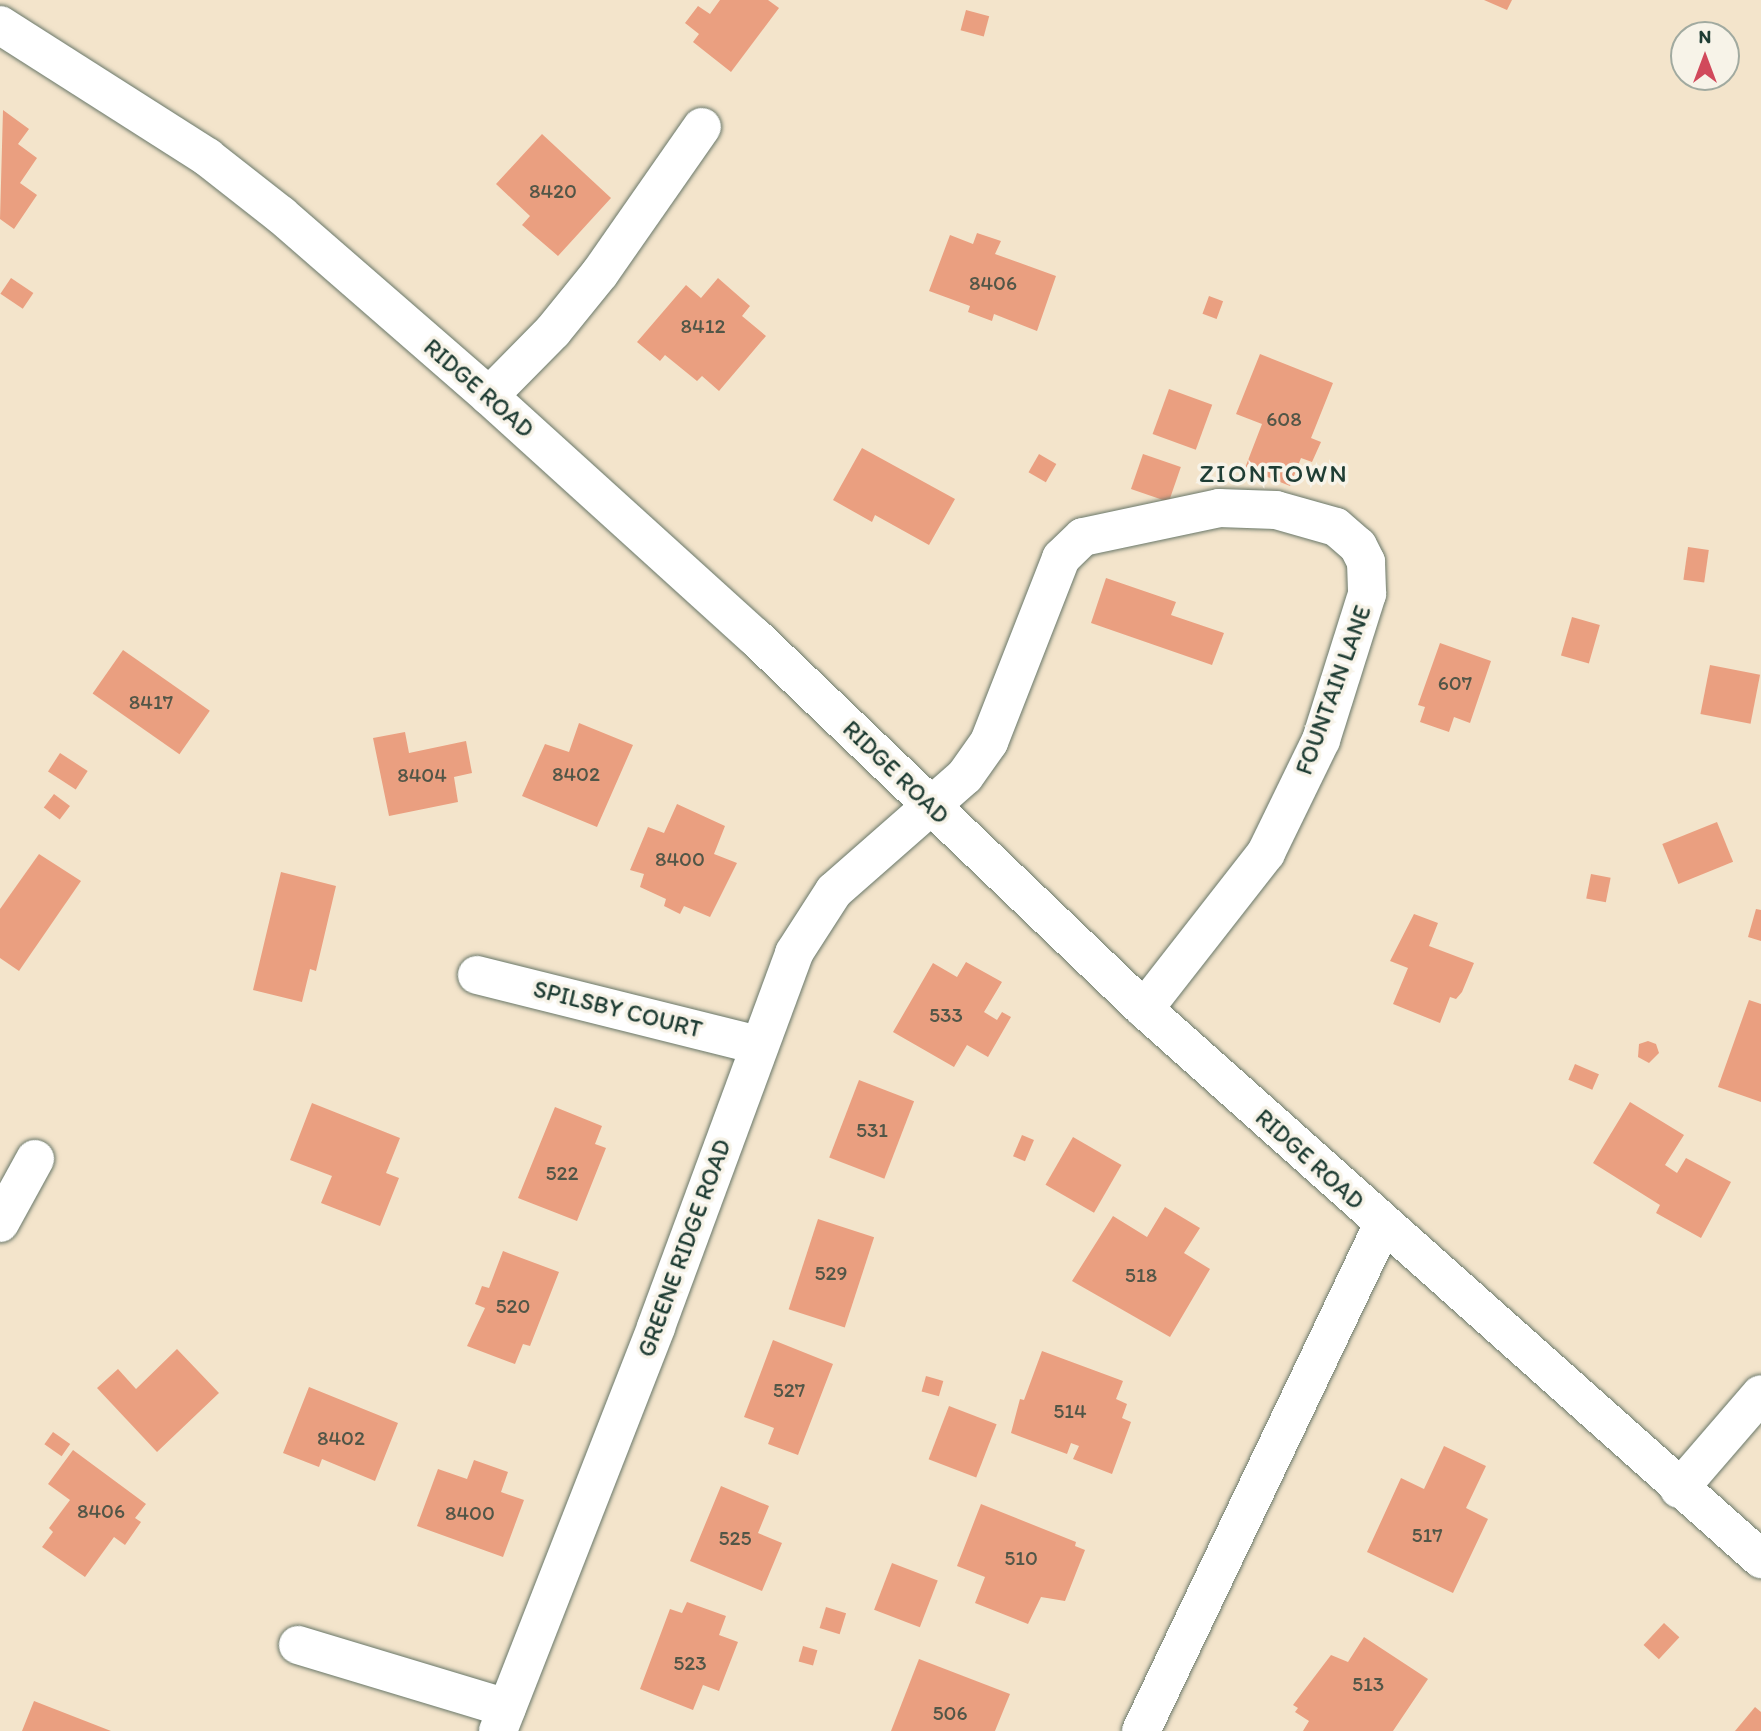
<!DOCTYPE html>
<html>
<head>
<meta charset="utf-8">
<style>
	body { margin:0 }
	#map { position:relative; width:1761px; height:1731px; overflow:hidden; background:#f3e4cb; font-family:Itim,sans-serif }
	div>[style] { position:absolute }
	.building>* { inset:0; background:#ea9f80; transform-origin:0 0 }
	.roads { filter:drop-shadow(0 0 2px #697769) drop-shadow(0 0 2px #697769) }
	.minor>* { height:38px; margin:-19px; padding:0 19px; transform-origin:19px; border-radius:19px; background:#fff }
	.tertiary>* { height:38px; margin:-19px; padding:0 19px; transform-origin:19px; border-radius:19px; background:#fff }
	span { translate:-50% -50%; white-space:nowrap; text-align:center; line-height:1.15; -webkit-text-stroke:7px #f7f3e8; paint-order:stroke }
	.number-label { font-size:21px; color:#525647 }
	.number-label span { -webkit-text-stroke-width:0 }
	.street-label { font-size:24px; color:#1f3d34 }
	.neighbourhood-label { font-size:26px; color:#1f3d34; letter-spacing:2px }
	.north { position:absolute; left:1670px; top:21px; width:70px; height:70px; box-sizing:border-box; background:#f7f3e8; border:2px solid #a1aaa0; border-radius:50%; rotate:0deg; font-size:19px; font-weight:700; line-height:28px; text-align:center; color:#1f3d34 }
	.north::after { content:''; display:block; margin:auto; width:24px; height:32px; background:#d1495b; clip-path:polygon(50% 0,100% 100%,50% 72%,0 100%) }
</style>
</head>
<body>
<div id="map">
	<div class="building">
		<i style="clip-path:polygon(720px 0,768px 0,779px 8px,731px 72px,693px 42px,699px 34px,685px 23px,698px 6px,710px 14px)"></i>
		<i style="clip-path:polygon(1484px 0,1512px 0,1507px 10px)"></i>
		<i style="left:966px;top:10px;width:24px;height:21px;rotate:15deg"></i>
		<i style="clip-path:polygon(3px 110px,29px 129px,18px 144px,37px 158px,20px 183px,37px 195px,14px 229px,0 219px)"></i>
		<i style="clip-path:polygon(542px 134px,611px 198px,558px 256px,522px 225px,530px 216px,496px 184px)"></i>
		<i style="clip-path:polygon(977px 233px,1001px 241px,995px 254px,1056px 276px,1037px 331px,994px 314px,992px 321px,968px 312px,970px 306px,929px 291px,950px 235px,973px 244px)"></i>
		<i style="left:11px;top:278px;width:27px;height:19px;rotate:34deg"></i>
		<i style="clip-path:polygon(718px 278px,750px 306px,742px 316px,766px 336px,719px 391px,702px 376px,697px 381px,665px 355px,660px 361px,637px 342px,686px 285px,701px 298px)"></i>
		<i style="left:1209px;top:296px;width:15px;height:19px;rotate:20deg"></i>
		<i style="clip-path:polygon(1260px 354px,1333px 383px,1311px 438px,1321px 442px,1312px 462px,1301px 458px,1290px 486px,1245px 468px,1262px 424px,1236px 414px)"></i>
		<i style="left:1169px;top:389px;width:46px;height:48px;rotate:20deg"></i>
		<i style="clip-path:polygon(862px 448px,955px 499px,929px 545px,875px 515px,872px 522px,833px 500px)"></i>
		<i style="left:1039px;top:454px;width:20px;height:21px;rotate:30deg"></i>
		<i style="left:1143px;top:454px;width:40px;height:37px;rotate:19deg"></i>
		<i style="left:1688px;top:547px;width:21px;height:33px;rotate:8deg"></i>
		<i style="clip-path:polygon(1106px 578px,1176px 602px,1171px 615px,1224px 633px,1212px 665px,1091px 623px)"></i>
		<i style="left:1572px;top:617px;width:29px;height:40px;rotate:16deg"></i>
		<i style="clip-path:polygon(1440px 643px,1491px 661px,1470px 723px,1454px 717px,1449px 732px,1420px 722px,1425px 707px,1418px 705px)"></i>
		<i style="left:123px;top:650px;width:106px;height:53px;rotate:35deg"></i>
		<i style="left:1710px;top:665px;width:51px;height:50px;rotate:11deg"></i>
		<i style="clip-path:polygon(579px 723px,633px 745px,597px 827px,522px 796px,545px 744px,569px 752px)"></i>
		<i style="clip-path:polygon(405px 732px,409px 753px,466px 741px,472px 773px,454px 777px,458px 802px,389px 816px,373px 738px)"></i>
		<i style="left:60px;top:753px;width:33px;height:22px;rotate:33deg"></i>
		<i style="left:54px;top:794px;width:20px;height:17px;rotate:37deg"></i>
		<i style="clip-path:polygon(677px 804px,725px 826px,714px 854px,737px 863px,710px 917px,684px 906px,680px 914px,664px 906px,666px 899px,640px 887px,644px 874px,630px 870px,648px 827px,664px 833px)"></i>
		<i style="left:1717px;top:822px;width:43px;height:59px;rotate:68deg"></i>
		<i style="clip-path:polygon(39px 854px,81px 881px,19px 971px,0 958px,0 909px)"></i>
		<i style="clip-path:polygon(281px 872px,336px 886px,316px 971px,310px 969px,302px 1002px,253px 990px)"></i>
		<i style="left:1591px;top:874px;width:20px;height:25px;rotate:11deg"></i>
		<i style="clip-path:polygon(1756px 909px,1761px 910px,1761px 941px,1748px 937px)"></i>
		<i style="clip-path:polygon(1414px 914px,1438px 923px,1429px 946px,1474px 963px,1462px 992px,1456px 999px,1450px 997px,1440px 1023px,1393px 1004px,1408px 968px,1390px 961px)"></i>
		<i style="clip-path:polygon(966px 962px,1002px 982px,984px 1012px,997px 1020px,1002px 1012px,1011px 1017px,988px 1057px,967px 1045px,954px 1067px,893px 1032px,933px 963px,957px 977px)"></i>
		<i style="clip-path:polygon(1749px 1000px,1761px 1004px,1761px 1102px,1718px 1087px)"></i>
		<i style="clip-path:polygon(1648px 1041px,1656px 1044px,1659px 1053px,1649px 1063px,1638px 1057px,1639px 1044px)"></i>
		<i style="left:1575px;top:1064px;width:26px;height:17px;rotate:23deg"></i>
		<i style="left:859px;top:1080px;width:59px;height:83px;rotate:21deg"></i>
		<i style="clip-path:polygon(1630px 1102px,1684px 1135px,1665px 1165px,1677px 1173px,1686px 1158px,1731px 1182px,1701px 1238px,1656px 1213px,1660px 1205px,1593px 1163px)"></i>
		<i style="clip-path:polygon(312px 1103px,400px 1138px,386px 1173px,399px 1178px,380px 1226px,321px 1203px,332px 1176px,290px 1160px)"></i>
		<i style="clip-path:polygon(555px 1107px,602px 1126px,595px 1144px,606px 1148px,577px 1221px,518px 1198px)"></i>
		<i style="left:1022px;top:1135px;width:13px;height:23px;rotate:23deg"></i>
		<i style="left:1073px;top:1137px;width:56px;height:55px;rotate:30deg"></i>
		<i style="clip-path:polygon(1165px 1207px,1200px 1228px,1184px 1253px,1210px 1269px,1170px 1337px,1072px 1281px,1113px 1216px,1147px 1237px)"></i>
		<i style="left:818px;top:1219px;width:59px;height:95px;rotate:18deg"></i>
		<i style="clip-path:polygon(503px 1251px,559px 1272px,530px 1346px,523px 1344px,515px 1364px,467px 1346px,485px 1308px,475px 1304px,482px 1286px,489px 1288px)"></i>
		<i style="clip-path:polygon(773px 1340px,833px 1364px,798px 1455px,768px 1444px,774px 1428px,744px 1417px)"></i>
		<i style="clip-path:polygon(177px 1349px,219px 1393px,157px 1452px,97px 1388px,118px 1369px,136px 1389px)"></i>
		<i style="clip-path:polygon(1042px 1351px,1123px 1381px,1116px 1399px,1127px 1404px,1122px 1418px,1131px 1422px,1112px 1474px,1073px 1459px,1079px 1446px,1071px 1443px,1067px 1454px,1011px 1433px,1020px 1399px,1024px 1400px)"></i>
		<i style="left:926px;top:1376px;width:18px;height:16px;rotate:16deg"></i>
		<i style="clip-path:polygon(309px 1387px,398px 1423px,375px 1481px,322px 1459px,319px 1467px,283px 1453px)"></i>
		<i style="left:949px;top:1406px;width:51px;height:57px;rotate:21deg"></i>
		<i style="left:53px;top:1432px;width:21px;height:15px;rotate:35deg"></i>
		<i style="clip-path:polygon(1444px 1446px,1486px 1466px,1466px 1508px,1488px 1519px,1453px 1593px,1367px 1552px,1401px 1478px,1424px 1489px)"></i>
		<i style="clip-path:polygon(73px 1450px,146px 1504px,135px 1518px,141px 1522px,125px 1545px,114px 1537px,85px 1577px,42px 1547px,53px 1532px,49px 1528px,70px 1500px,48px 1484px)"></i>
		<i style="clip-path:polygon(474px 1460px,508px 1472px,501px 1492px,524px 1500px,503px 1557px,417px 1526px,438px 1469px,467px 1479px)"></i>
		<i style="clip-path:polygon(721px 1486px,769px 1506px,758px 1533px,782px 1543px,762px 1591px,690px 1561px)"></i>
		<i style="clip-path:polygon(981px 1504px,1076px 1542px,1075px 1546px,1085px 1550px,1065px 1601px,1041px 1597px,1028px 1624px,975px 1603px,985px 1577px,957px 1566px)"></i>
		<i style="left:892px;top:1563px;width:49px;height:50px;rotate:21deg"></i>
		<i style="clip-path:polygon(687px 1602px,726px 1616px,719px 1635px,738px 1642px,719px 1691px,703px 1685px,693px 1710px,640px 1689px,670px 1609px,682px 1613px)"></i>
		<i style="left:826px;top:1607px;width:21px;height:22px;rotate:17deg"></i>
		<i style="left:1664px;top:1623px;width:21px;height:30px;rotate:43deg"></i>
		<i style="clip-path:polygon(1364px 1637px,1428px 1679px,1393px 1731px,1303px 1731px,1309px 1721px,1295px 1712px,1298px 1708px,1293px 1705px,1331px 1655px,1348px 1662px)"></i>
		<i style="left:803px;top:1646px;width:15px;height:16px;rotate:16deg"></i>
		<i style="clip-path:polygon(919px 1659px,1010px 1694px,995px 1731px,891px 1731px)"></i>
		<i style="clip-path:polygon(34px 1701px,111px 1731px,22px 1731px)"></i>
		<i style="clip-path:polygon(1755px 1707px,1761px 1712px,1761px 1731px,1735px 1731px)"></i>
	</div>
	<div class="roads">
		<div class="minor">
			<i style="left:489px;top:396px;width:91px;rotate:-45.4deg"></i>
			<i style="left:553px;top:331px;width:75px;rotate:-51deg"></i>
			<i style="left:600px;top:273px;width:178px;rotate:-55.1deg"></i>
			<i style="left:477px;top:975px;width:290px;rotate:14deg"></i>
			<i style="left:0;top:1223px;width:73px;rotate:-61.3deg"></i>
			<i style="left:1679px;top:1489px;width:125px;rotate:-49.2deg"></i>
			<i style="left:298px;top:1645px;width:218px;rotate:16.8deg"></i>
			<i style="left:498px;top:1731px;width:434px;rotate:-68.6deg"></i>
			<i style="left:656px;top:1327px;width:399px;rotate:-69.7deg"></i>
			<i style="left:794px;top:953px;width:74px;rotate:-57.2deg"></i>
			<i style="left:834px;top:891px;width:174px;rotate:-41.3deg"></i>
			<i style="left:965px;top:776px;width:42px;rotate:-54.8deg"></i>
			<i style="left:989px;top:742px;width:198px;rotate:-68.6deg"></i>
			<i style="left:1061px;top:558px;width:30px;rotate:-44deg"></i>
			<i style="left:1083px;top:537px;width:139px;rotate:-12deg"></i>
			<i style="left:1219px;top:508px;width:57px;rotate:2deg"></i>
			<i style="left:1276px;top:510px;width:62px;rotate:15.8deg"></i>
			<i style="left:1336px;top:527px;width:29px;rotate:41deg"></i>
			<i style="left:1358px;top:546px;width:18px;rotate:63deg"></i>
			<i style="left:1366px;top:562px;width:32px;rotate:88deg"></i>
			<i style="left:1367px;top:594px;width:153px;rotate:107.5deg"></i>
			<i style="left:1321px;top:740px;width:126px;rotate:116deg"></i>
			<i style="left:1266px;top:853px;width:198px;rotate:128deg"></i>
			<i style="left:1141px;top:1731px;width:562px;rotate:-64.48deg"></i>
		</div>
		<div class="tertiary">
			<i style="left:0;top:25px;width:246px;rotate:32.5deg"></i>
			<i style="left:207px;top:157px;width:94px;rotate:38.1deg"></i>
			<i style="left:281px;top:215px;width:276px;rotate:41deg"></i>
			<i style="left:489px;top:396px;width:358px;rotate:42.2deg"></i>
			<i style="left:754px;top:636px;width:540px;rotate:43.72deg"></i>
			<i style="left:1144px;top:1009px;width:827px;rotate:41.71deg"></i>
		</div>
	</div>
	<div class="number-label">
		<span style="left:553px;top:191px">8420</span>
		<span style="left:993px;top:283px">8406</span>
		<span style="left:703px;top:326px">8412</span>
		<span style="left:1284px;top:419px">608</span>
		<span style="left:1455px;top:683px">607</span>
		<span style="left:151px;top:702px">8417</span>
		<span style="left:576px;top:774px">8402</span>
		<span style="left:422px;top:775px">8404</span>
		<span style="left:680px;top:859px">8400</span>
		<span style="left:946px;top:1015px">533</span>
		<span style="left:872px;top:1130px">531</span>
		<span style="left:562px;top:1173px">522</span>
		<span style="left:831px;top:1273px">529</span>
		<span style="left:1141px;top:1275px">518</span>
		<span style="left:513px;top:1306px">520</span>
		<span style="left:789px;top:1390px">527</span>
		<span style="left:1070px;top:1411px">514</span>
		<span style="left:341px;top:1438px">8402</span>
		<span style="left:101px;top:1511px">8406</span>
		<span style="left:470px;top:1513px">8400</span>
		<span style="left:1427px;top:1535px">517</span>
		<span style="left:735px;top:1538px">525</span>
		<span style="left:1021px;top:1558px">510</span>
		<span style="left:690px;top:1663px">523</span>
		<span style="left:1368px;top:1684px">513</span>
		<span style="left:950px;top:1713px">506</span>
	</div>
	<div class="street-label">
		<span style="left:479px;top:388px;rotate:41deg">RIDGE ROAD</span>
		<span style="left:1333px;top:690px;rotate:-70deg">FOUNTAIN LANE</span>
		<span style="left:896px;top:772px;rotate:44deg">RIDGE ROAD</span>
		<span style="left:618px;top:1009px;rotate:14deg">SPILSBY COURT</span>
		<span style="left:1310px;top:1159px;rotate:42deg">RIDGE ROAD</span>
		<span style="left:684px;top:1248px;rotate:-70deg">GREENE RIDGE ROAD</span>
	</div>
	<div class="neighbourhood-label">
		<span style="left:1274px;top:474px">ZIONTOWN</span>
	</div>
	<div class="north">N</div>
</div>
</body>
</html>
